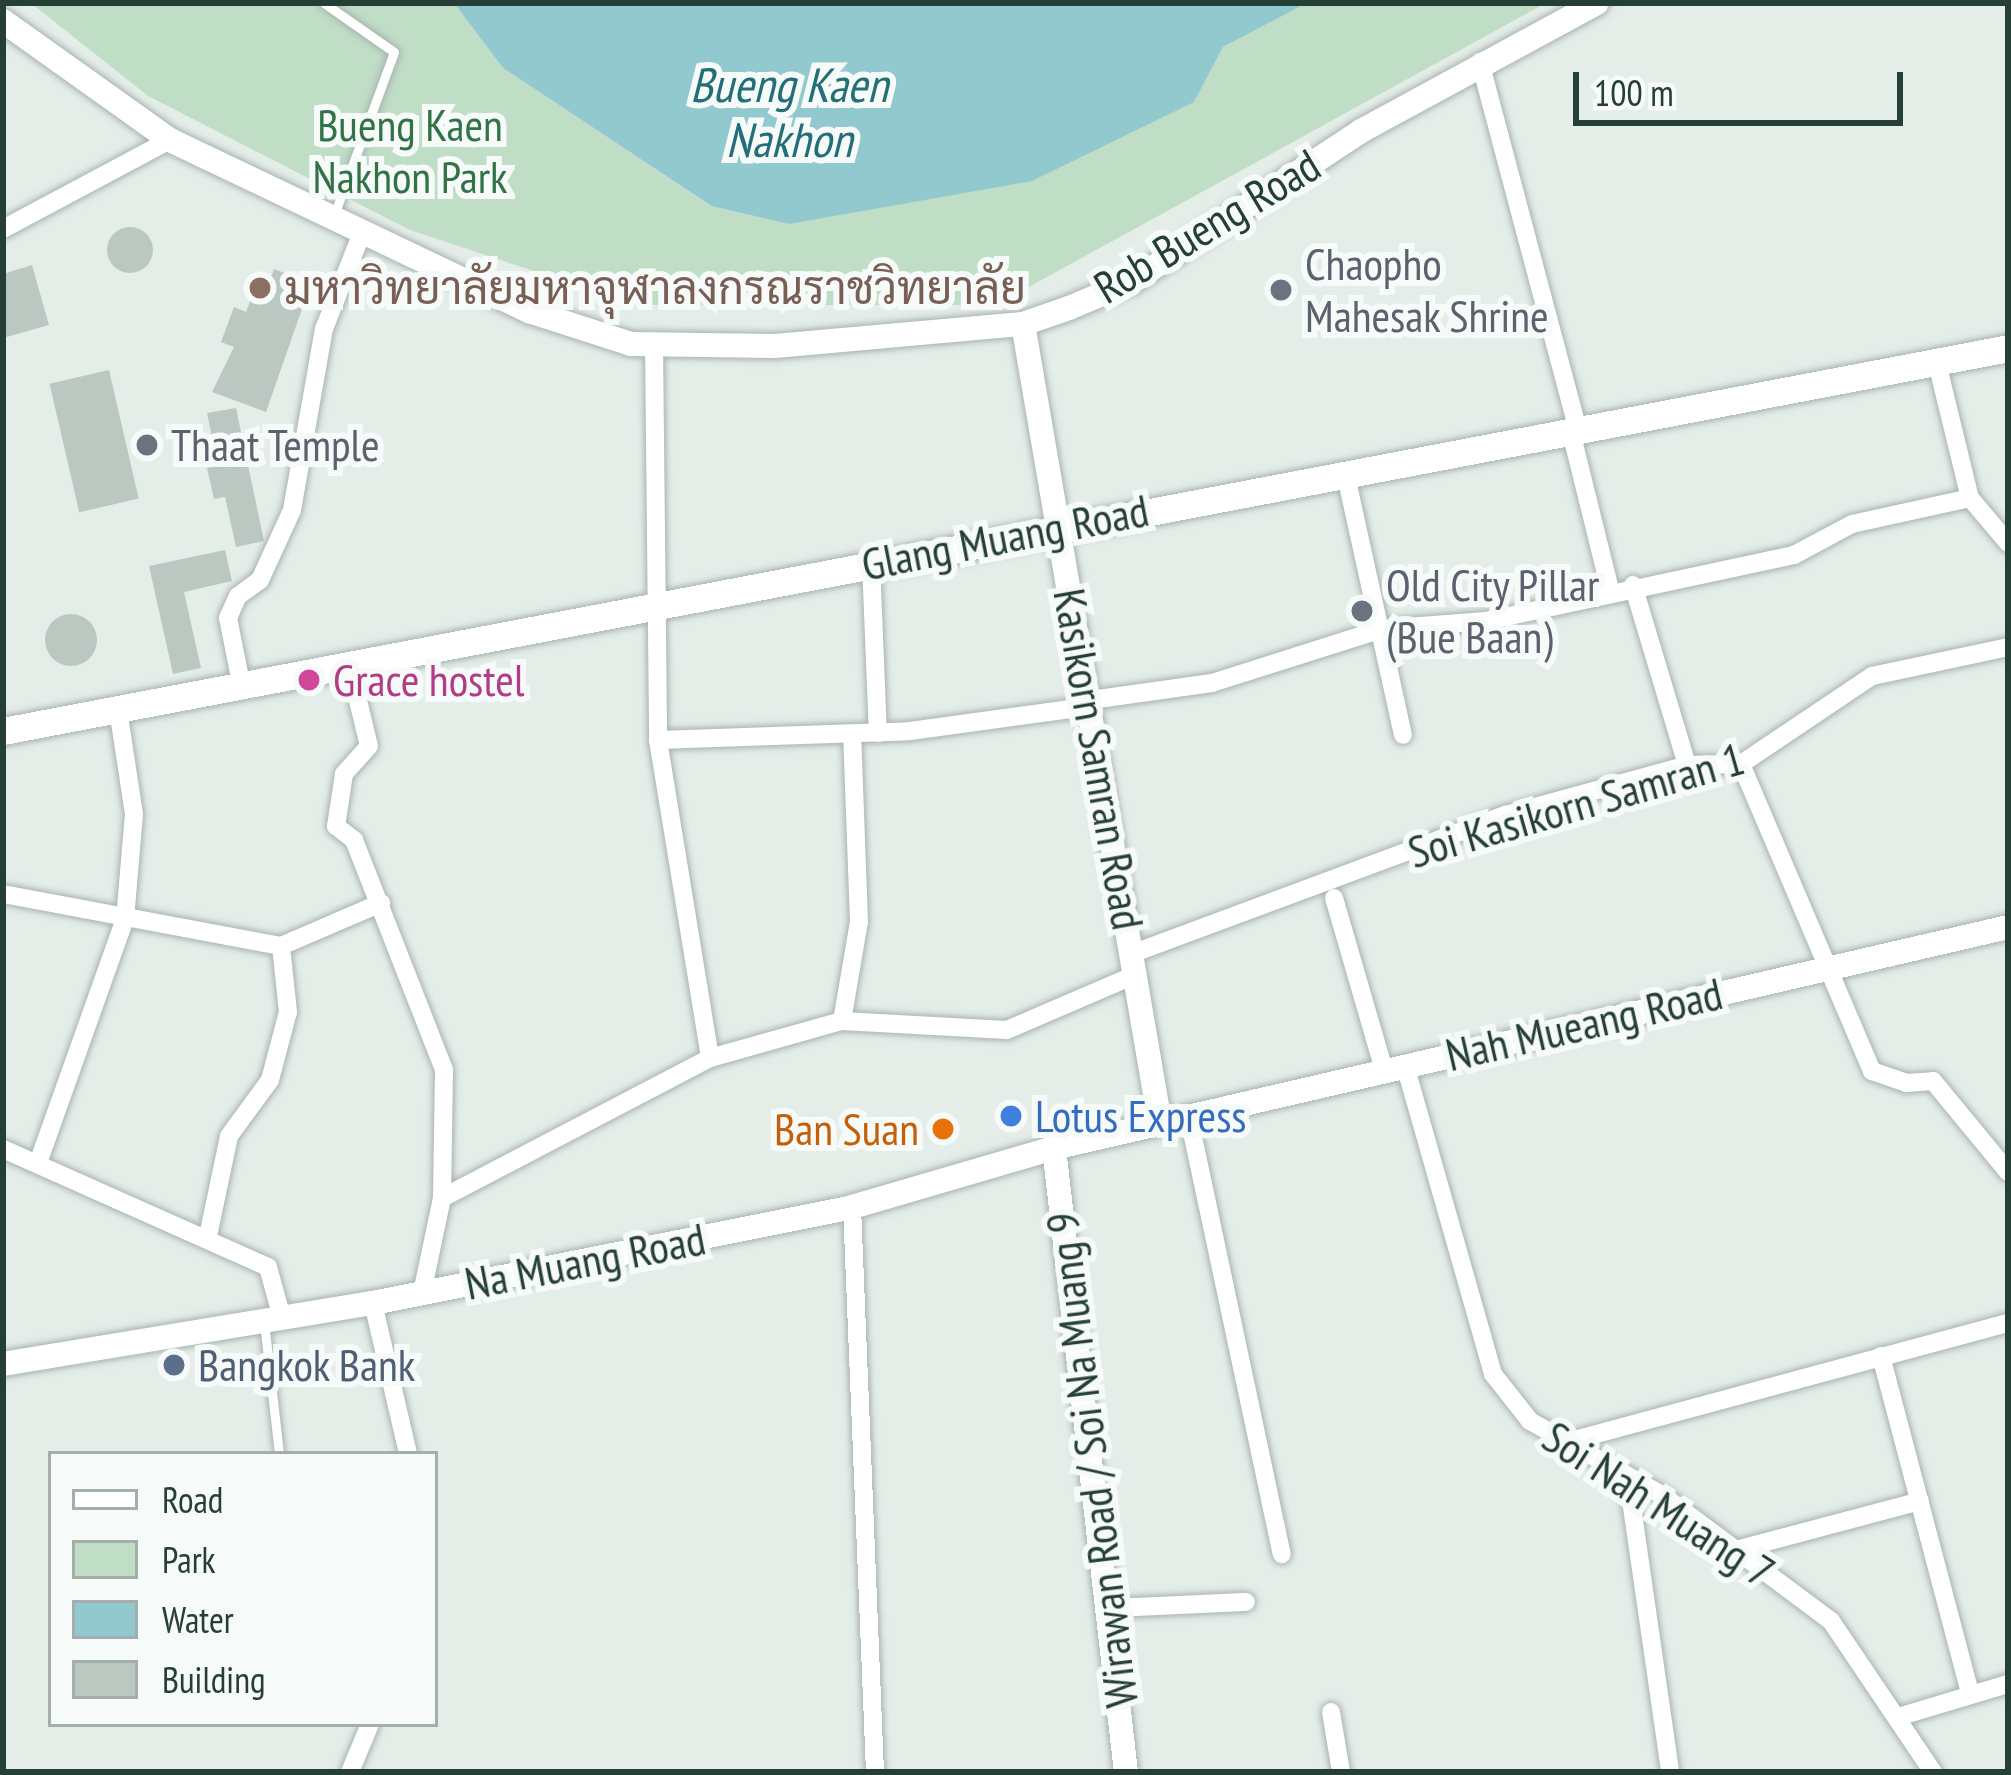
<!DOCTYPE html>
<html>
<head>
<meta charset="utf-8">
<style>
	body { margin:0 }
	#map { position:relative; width:2011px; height:1775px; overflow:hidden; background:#e5ede9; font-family:"PT Sans Narrow",Sarabun,sans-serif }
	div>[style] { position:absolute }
	.green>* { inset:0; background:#c0ddc6 }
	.water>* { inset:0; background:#91c9cf }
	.building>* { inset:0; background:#bbc8c2; transform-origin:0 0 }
	.round { border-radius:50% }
	.roads { filter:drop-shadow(0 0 3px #a8b5b0) drop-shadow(0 0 3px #a8b5b0) }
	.service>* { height:9px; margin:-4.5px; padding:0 4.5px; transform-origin:4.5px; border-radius:4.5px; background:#fff }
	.minor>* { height:18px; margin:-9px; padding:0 9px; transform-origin:9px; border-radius:9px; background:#fff }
	.tertiary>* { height:24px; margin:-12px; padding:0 12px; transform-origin:12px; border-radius:12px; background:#fff }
	.secondary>* { height:27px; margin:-13.5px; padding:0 13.5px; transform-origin:13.5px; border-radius:13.5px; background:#fff }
	.dots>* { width:33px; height:33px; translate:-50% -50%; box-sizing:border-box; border:6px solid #f6faf8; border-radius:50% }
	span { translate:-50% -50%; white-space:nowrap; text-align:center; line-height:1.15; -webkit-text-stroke:12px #f6faf8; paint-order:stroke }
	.park-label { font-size:45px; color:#317346 }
	.street-label { font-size:45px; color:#253f36 }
	.worship-label { font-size:45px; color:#5b616d }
	.left { translate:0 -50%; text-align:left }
	.education-label { font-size:45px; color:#785e54 }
	.hotel-label { font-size:45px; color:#b23c85 }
	.shop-label { font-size:45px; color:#366cbe }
	.food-label { font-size:45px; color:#c56008 }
	.right { translate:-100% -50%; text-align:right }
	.service-label { font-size:45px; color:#4e5e75 }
	.water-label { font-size:48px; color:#226f78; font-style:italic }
	.frame { position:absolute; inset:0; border:6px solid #253f36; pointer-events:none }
	.legend { position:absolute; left:48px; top:1451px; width:390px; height:276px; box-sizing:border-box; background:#f6faf8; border:3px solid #a2afaa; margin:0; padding:15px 21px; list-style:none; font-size:36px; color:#253f36 }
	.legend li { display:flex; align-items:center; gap:24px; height:60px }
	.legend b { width:60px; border:3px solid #a2afaa }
	.scale { position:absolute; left:1573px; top:72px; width:330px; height:54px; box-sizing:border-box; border:6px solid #253f36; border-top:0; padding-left:15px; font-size:36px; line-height:42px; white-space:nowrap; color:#253f36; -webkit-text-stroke:9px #f6faf8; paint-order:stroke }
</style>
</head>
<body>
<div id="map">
	<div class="green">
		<i style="clip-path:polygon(31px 3px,454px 3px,503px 68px,710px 206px,789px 224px,1194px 102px,1223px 47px,1307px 3px,1546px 3px,996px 305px,637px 305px,410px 230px,148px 96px)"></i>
	</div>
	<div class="water">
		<i style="clip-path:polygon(454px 3px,1307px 3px,1223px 47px,1194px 102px,1032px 181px,789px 224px,711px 206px,503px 68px)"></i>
	</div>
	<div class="building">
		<i class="round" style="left:107px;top:227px;width:46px;height:46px"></i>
		<i style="clip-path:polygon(32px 265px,49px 325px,3px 338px,3px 274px)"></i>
		<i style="clip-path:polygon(274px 269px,311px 283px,266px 412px,212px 392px,234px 347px,221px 342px,234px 307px,246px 312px,252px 296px,263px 300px)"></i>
		<i style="left:109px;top:370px;width:132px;height:61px;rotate:77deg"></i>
		<i style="clip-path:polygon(236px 408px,264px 541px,236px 547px,225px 497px,214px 499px,207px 468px,218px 466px,207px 413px)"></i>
		<i style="clip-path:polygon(225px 550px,232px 581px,184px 592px,201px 668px,173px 674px,149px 566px)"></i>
		<i class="round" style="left:45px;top:614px;width:52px;height:52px"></i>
	</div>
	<div class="roads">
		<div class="service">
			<i style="left:324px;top:3px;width:85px;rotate:35deg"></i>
			<i style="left:394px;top:52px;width:174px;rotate:110.2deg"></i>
			<i style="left:264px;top:1322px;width:132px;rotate:83.5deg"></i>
		</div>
		<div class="minor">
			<i style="left:1480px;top:62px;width:382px;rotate:75.1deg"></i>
			<i style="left:3px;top:229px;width:189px;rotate:-28.1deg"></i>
			<i style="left:654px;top:344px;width:396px;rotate:89.4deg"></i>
			<i style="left:658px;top:740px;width:322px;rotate:80.7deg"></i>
			<i style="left:1937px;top:363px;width:139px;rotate:76.3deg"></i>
			<i style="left:1970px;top:498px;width:59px;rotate:49.8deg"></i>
			<i style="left:1571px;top:432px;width:163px;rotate:76.1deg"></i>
			<i style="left:1346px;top:476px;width:265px;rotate:77.6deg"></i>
			<i style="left:871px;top:562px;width:171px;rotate:87.7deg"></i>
			<i style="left:1633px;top:585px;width:188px;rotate:73.3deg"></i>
			<i style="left:349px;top:663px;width:85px;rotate:76.5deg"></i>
			<i style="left:369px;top:746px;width:38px;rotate:132deg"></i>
			<i style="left:344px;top:774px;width:53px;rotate:98.7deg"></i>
			<i style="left:336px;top:826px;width:23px;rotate:38deg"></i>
			<i style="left:354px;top:840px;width:247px;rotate:68.6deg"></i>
			<i style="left:444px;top:1070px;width:128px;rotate:90.9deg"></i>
			<i style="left:442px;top:1198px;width:97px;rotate:101.9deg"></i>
			<i style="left:241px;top:683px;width:66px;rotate:-101.3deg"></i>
			<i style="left:228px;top:618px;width:24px;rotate:-66deg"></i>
			<i style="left:238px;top:596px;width:27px;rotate:-36deg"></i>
			<i style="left:260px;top:580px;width:77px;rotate:-65.4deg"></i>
			<i style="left:292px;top:510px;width:184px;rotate:-80deg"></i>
			<i style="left:324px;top:329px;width:101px;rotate:-68.5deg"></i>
			<i style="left:1091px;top:700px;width:122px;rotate:-8deg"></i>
			<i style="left:1212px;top:683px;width:178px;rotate:-17.6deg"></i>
			<i style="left:1382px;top:629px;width:104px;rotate:-4.4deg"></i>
			<i style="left:1486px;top:621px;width:315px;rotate:-12.1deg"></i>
			<i style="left:1794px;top:555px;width:66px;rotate:-28.1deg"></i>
			<i style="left:1852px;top:524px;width:121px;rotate:-12.4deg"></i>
			<i style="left:658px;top:740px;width:252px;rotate:-2deg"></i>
			<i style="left:910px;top:731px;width:184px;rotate:-7.8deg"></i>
			<i style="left:1741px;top:764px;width:334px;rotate:66.9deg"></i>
			<i style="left:1872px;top:1071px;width:36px;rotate:19deg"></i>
			<i style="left:1906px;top:1083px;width:27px;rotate:-4deg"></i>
			<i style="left:1933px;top:1081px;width:118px;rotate:50.5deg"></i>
			<i style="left:3px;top:894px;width:283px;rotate:10.6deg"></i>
			<i style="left:1334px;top:898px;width:179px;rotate:73.8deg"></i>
			<i style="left:281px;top:946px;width:109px;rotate:-23.3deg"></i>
			<i style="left:1134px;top:953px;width:397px;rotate:-20.4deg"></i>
			<i style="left:1506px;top:815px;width:188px;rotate:-15.4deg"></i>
			<i style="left:1687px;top:765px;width:54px;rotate:-1.1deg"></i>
			<i style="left:1741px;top:764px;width:158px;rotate:-33.9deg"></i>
			<i style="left:1872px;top:676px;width:139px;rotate:-12deg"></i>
			<i style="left:842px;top:1021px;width:100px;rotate:-80.3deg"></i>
			<i style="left:859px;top:922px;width:189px;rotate:-92.1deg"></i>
			<i style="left:1405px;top:1065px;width:321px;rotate:74.1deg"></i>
			<i style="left:1493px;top:1374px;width:60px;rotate:51.8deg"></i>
			<i style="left:1530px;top:1421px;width:151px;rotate:29.3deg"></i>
			<i style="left:1662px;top:1495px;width:211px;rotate:36.7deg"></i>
			<i style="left:1831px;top:1621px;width:182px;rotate:56deg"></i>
			<i style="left:1189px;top:1118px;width:446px;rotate:78deg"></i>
			<i style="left:3px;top:1149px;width:290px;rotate:24deg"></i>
			<i style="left:268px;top:1267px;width:53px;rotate:74.6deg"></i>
			<i style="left:38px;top:1163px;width:259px;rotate:-70.4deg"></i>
			<i style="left:125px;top:919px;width:105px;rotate:-85.1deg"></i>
			<i style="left:134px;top:814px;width:105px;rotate:-98.7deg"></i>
			<i style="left:442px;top:1198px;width:302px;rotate:-27.6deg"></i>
			<i style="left:710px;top:1058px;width:137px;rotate:-15.7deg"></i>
			<i style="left:842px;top:1021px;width:165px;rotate:3.1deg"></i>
			<i style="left:1007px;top:1030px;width:142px;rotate:-23.3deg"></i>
			<i style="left:852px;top:1207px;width:565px;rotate:87.67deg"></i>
			<i style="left:208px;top:1236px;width:102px;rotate:-78.1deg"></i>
			<i style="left:229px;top:1136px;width:69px;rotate:-53.8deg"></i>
			<i style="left:270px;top:1080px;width:70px;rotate:-75.2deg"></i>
			<i style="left:288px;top:1012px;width:66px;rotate:-96.1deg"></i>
			<i style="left:373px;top:1303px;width:155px;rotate:76.9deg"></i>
			<i style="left:1881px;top:1356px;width:350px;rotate:75.2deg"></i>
			<i style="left:1563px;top:1443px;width:461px;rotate:-15.1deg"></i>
			<i style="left:1628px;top:1479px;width:296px;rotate:81.8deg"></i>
			<i style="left:1740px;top:1549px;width:186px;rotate:-14.9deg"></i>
			<i style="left:1112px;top:1608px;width:134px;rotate:-2.6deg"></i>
			<i style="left:1331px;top:1712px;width:61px;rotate:80.5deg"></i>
			<i style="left:1898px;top:1717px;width:115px;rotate:-16.7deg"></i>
			<i style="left:350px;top:1772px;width:52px;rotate:-67.4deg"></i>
		</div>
		<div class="tertiary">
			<i style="left:3px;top:21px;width:205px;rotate:35.5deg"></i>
			<i style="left:170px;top:140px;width:398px;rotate:25.5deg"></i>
			<i style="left:529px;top:311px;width:107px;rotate:17.9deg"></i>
			<i style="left:631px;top:344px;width:144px;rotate:0.8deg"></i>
			<i style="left:775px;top:346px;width:249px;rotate:-5.1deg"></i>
			<i style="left:1023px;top:324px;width:49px;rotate:-19.2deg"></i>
			<i style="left:1069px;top:308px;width:69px;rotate:-22.9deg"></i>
			<i style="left:1133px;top:281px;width:273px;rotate:-33.3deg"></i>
			<i style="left:1361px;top:131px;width:268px;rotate:-28.5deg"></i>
			<i style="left:1023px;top:324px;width:811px;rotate:80.27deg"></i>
			<i style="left:1054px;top:1148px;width:628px;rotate:83.42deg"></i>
			<i style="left:3px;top:1364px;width:375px;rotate:-9.4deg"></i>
			<i style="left:373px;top:1303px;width:489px;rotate:-11.3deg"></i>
			<i style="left:852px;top:1207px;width:210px;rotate:-16.3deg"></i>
			<i style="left:1054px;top:1148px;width:979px;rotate:-13.04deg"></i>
		</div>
		<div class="secondary">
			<i style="left:3px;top:731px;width:2041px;rotate:-10.81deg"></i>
		</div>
	</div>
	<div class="dots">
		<i style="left:260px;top:288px;background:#8d6e63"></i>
		<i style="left:1281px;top:290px;background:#6b7280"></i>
		<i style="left:147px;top:445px;background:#6b7280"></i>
		<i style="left:1362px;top:611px;background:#6b7280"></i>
		<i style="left:309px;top:680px;background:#d1479c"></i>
		<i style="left:1011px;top:1116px;background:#3f7fe0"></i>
		<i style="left:943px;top:1129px;background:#e8710a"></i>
		<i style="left:174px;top:1365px;background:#5c6f8a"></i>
	</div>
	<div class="park-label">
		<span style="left:410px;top:151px">Bueng Kaen<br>Nakhon Park</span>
	</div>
	<div class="street-label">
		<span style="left:1207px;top:226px;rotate:-31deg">Rob Bueng Road</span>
		<span style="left:1005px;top:537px;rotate:-11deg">Glang Muang Road</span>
		<span style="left:1099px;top:759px;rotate:80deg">Kasikorn Samran Road</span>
		<span style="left:1576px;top:805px;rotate:-16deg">Soi Kasikorn Samran 1</span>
		<span style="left:1584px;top:1024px;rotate:-13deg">Nah Mueang Road</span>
		<span style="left:585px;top:1261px;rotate:-11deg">Na Muang Road</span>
		<span style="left:1091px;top:1460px;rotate:-97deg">Wirawan Road / Soi Na Muang 9</span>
		<span style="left:1659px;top:1504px;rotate:33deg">Soi Nah Muang 7</span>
	</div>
	<div class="worship-label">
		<span class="left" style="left:1305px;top:290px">Chaopho<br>Mahesak Shrine</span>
		<span class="left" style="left:171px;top:445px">Thaat Temple</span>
		<span class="left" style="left:1386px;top:611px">Old City Pillar<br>(Bue Baan)</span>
	</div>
	<div class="education-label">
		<span class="left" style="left:284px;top:288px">มหาวิทยาลัยมหาจุฬาลงกรณราชวิทยาลัย</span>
	</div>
	<div class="hotel-label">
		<span class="left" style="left:333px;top:680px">Grace hostel</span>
	</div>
	<div class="shop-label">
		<span class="left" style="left:1035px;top:1116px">Lotus Express</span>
	</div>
	<div class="food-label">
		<span class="right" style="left:919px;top:1129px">Ban Suan</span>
	</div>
	<div class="service-label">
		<span class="left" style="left:198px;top:1365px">Bangkok Bank</span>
	</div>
	<div class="water-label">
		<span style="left:789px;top:112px">Bueng Kaen<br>Nakhon</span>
	</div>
	<div class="frame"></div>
	<ul class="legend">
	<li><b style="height:15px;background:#fff"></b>Road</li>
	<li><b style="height:33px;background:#c0ddc6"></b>Park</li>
	<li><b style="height:33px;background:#91c9cf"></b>Water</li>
	<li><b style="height:33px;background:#bbc8c2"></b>Building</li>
	</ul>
	<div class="scale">100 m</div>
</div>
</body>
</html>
